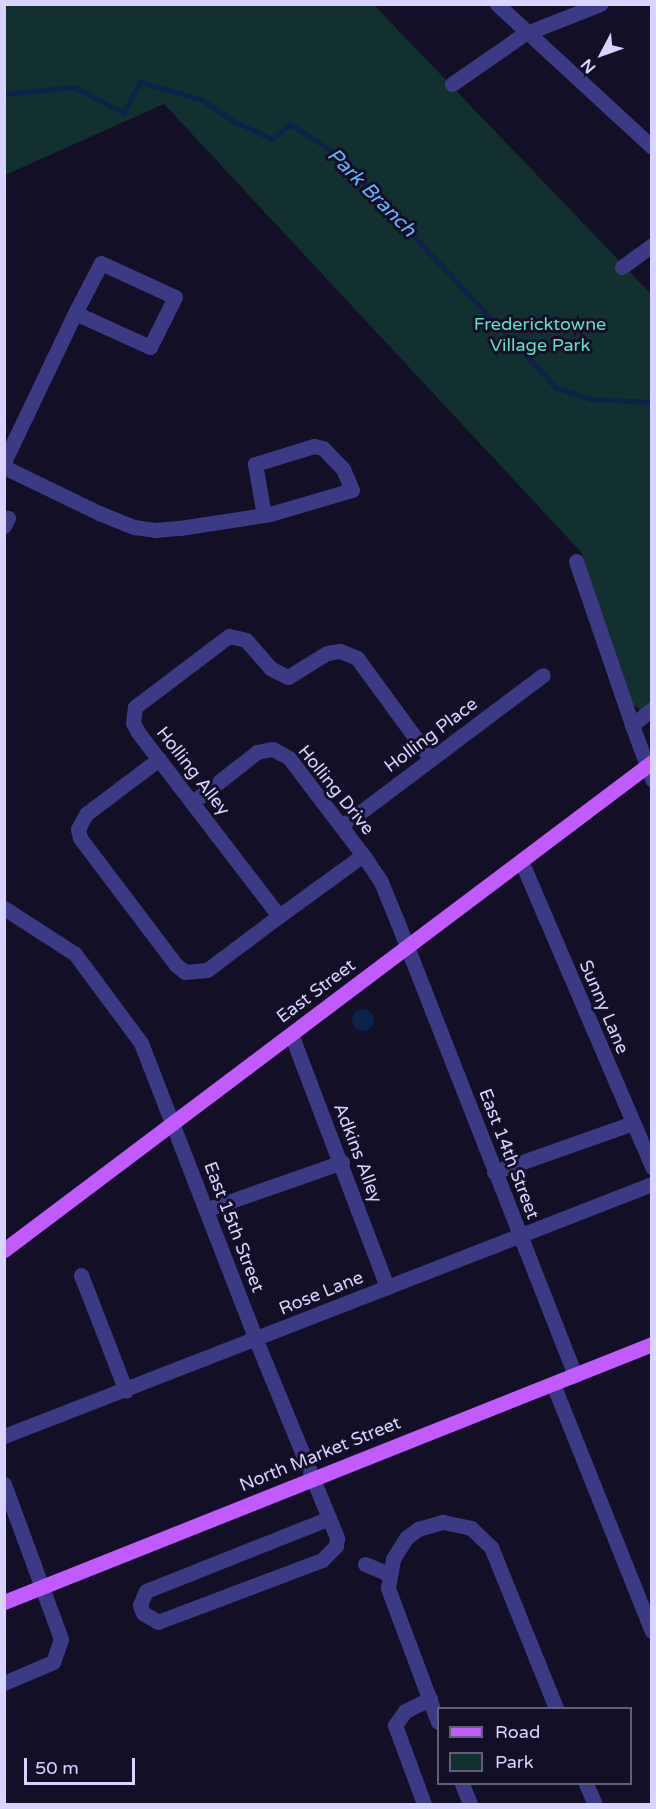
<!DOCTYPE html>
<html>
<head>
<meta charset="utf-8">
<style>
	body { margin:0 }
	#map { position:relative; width:656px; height:1809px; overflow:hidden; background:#130f26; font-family:"Varela Round",sans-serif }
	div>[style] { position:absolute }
	.green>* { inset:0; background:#12302f }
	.water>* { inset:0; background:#0c2248 }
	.round { border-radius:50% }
	.stream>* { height:4.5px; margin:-2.25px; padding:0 2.25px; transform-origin:2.25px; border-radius:2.25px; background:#0c2248 }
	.minor>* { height:15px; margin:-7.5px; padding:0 7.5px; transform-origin:7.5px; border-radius:7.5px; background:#3d3a85 }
	.major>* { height:15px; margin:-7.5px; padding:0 7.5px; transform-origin:7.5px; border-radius:7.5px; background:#c25bff }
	span { translate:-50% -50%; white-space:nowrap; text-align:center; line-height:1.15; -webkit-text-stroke:6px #130f26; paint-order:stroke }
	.park-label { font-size:18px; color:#5fe0c0 }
	.street-label { font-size:18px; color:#d9d4ff }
	.water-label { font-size:20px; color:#62b6ff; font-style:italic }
	.frame { position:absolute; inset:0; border:6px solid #d9d4ff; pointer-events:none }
	.legend { position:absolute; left:437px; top:1707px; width:195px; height:78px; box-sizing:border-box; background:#130f26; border:2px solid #625e7d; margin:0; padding:8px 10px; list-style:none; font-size:18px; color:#d9d4ff }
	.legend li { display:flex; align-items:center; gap:12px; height:30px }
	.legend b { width:30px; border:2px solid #625e7d }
	.north { position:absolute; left:572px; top:24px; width:60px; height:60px; -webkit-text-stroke:4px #130f26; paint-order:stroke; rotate:229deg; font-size:16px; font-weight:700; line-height:24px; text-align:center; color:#d9d4ff }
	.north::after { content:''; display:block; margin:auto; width:21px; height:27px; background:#d9d4ff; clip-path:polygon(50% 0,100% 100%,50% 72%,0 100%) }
	.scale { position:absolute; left:24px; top:1758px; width:111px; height:27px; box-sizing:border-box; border:3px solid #d9d4ff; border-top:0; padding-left:8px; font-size:18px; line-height:21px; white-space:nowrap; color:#d9d4ff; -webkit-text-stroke:4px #130f26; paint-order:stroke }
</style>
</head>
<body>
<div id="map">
	<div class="green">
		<i style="clip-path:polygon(4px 5px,374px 5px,651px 294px,651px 717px,632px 704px,581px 552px,164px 104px,5px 175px)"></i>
	</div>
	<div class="water">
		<i class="round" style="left:352px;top:1009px;width:22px;height:22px"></i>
	</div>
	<div class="stream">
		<i style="left:4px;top:94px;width:71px;rotate:-5.6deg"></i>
		<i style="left:75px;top:87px;width:55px;rotate:28deg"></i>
		<i style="left:124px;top:113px;width:35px;rotate:-63deg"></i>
		<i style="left:140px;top:82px;width:63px;rotate:15.6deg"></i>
		<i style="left:201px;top:99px;width:40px;rotate:34deg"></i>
		<i style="left:234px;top:121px;width:42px;rotate:25.3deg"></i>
		<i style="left:272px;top:139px;width:23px;rotate:-40deg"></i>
		<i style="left:290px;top:124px;width:56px;rotate:32.6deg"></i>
		<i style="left:337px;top:154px;width:321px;rotate:46.8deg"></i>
		<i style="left:557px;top:388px;width:36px;rotate:18deg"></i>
		<i style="left:591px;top:399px;width:61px;rotate:2.8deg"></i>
	</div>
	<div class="minor">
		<i style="left:497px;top:4px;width:211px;rotate:42.7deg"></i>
		<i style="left:452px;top:84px;width:88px;rotate:-34.8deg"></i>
		<i style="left:524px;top:34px;width:82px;rotate:-21.5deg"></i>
		<i style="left:622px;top:267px;width:37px;rotate:-36deg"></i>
		<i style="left:4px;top:462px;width:165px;rotate:-64.5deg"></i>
		<i style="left:75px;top:313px;width:56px;rotate:-62.5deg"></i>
		<i style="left:101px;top:263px;width:81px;rotate:24.7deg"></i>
		<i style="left:175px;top:297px;width:56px;rotate:116.6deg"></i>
		<i style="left:150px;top:347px;width:82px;rotate:-155.6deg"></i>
		<i style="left:4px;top:467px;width:106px;rotate:25.8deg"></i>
		<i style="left:99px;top:513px;width:38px;rotate:22deg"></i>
		<i style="left:134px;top:527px;width:21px;rotate:8deg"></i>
		<i style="left:155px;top:530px;width:25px;rotate:-5deg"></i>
		<i style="left:180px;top:528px;width:91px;rotate:-8.8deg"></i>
		<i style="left:270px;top:514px;width:85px;rotate:-16.3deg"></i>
		<i style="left:352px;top:490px;width:23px;rotate:-113deg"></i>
		<i style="left:343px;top:469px;width:29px;rotate:-134deg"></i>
		<i style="left:323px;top:448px;width:9px;rotate:-167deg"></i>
		<i style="left:314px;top:446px;width:62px;rotate:163deg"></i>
		<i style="left:255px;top:464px;width:52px;rotate:80deg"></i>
		<i style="left:4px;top:517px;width:4px;rotate:14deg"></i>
		<i style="left:8px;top:518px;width:9px;rotate:117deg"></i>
		<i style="left:576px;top:561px;width:173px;rotate:71.1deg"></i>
		<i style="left:652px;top:709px;width:26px;rotate:141deg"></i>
		<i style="left:632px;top:725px;width:58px;rotate:69.7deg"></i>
		<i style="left:159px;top:759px;width:91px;rotate:143deg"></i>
		<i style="left:86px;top:814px;width:17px;rotate:118deg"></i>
		<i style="left:78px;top:829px;width:9px;rotate:77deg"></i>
		<i style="left:80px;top:838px;width:159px;rotate:52.9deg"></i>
		<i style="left:176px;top:965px;width:11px;rotate:38deg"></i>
		<i style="left:185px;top:972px;width:22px;rotate:-5deg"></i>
		<i style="left:207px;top:970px;width:90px;rotate:-36.9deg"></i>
		<i style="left:193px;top:802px;width:81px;rotate:-38deg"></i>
		<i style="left:257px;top:752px;width:16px;rotate:-11deg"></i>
		<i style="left:273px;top:749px;width:18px;rotate:29deg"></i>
		<i style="left:289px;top:758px;width:122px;rotate:52.7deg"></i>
		<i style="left:363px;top:855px;width:32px;rotate:56deg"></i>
		<i style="left:381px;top:882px;width:42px;rotate:67.7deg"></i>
		<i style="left:397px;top:921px;width:488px;rotate:68.6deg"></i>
		<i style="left:342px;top:826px;width:251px;rotate:-36.9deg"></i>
		<i style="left:363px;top:855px;width:104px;rotate:144deg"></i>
		<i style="left:279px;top:916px;width:232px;rotate:-127.5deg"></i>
		<i style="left:138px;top:732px;width:10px;rotate:-119deg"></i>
		<i style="left:133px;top:723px;width:16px;rotate:-83deg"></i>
		<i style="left:135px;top:707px;width:118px;rotate:-37.1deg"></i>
		<i style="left:229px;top:636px;width:17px;rotate:13deg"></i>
		<i style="left:246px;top:640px;width:37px;rotate:49deg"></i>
		<i style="left:270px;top:668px;width:20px;rotate:27deg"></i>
		<i style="left:288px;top:677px;width:46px;rotate:-31.6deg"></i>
		<i style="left:327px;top:653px;width:13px;rotate:-9deg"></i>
		<i style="left:340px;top:651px;width:18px;rotate:22deg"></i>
		<i style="left:357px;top:658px;width:125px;rotate:53.8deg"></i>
		<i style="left:522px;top:863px;width:331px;rotate:66.8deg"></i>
		<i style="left:4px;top:908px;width:85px;rotate:32.9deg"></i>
		<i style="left:75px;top:954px;width:111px;rotate:53.4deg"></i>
		<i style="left:141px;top:1043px;width:318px;rotate:68.8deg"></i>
		<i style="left:256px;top:1340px;width:192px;rotate:67.7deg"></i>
		<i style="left:329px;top:1518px;width:22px;rotate:68deg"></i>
		<i style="left:337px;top:1538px;width:8px;rotate:97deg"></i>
		<i style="left:336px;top:1546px;width:20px;rotate:135deg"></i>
		<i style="left:322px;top:1560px;width:175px;rotate:159.3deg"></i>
		<i style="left:158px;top:1622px;width:17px;rotate:-149deg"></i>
		<i style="left:143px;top:1613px;width:9px;rotate:-111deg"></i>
		<i style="left:140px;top:1605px;width:15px;rotate:-67deg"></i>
		<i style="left:146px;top:1591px;width:197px;rotate:-21.7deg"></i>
		<i style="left:291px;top:1034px;width:271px;rotate:69.2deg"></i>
		<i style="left:494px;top:1172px;width:147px;rotate:-19.4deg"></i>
		<i style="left:208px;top:1209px;width:142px;rotate:-19.3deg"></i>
		<i style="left:81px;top:1275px;width:124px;rotate:68.8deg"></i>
		<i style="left:553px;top:1384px;width:266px;rotate:68.2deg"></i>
		<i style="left:4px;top:1436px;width:695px;rotate:-21.25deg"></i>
		<i style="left:4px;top:1484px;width:165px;rotate:69.8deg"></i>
		<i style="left:61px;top:1639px;width:24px;rotate:109deg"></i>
		<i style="left:53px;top:1662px;width:53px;rotate:156.8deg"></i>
		<i style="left:365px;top:1564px;width:26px;rotate:23deg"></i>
		<i style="left:438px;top:1722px;width:143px;rotate:-110.5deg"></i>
		<i style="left:388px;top:1588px;width:29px;rotate:-80deg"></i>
		<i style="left:393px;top:1559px;width:26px;rotate:-58deg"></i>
		<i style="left:407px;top:1537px;width:14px;rotate:-36deg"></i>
		<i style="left:418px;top:1529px;width:26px;rotate:-16deg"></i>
		<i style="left:443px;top:1522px;width:29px;rotate:12deg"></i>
		<i style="left:471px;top:1528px;width:28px;rotate:44deg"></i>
		<i style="left:491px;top:1547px;width:174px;rotate:68deg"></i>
		<i style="left:462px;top:1784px;width:22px;rotate:68deg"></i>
		<i style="left:586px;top:1784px;width:22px;rotate:66deg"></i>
		<i style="left:424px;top:1804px;width:84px;rotate:-110.2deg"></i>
		<i style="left:395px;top:1725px;width:17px;rotate:-54deg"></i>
		<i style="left:405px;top:1711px;width:28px;rotate:-26deg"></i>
	</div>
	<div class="major">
		<i style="left:4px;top:1250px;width:811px;rotate:-36.98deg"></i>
		<i style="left:4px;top:1602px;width:697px;rotate:-21.71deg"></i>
	</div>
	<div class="park-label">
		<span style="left:540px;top:335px">Fredericktowne<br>Village Park</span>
	</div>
	<div class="street-label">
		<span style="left:431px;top:735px;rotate:-37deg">Holling Place</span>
		<span style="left:193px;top:771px;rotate:52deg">Holling Alley</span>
		<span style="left:336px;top:790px;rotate:51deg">Holling Drive</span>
		<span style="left:316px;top:991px;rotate:-37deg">East Street</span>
		<span style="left:604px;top:1007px;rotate:67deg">Sunny Lane</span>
		<span style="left:358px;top:1153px;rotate:69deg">Adkins Alley</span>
		<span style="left:509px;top:1154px;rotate:69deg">East 14th Street</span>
		<span style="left:234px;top:1227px;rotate:69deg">East 15th Street</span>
		<span style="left:321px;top:1293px;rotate:-22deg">Rose Lane</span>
		<span style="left:320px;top:1454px;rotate:-22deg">North Market Street</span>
	</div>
	<div class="water-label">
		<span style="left:371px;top:193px;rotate:45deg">Park Branch</span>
	</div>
	<div class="frame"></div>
	<ul class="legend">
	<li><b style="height:8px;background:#c25bff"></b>Road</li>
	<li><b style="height:16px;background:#12302f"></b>Park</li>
	</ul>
	<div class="north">N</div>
	<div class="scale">50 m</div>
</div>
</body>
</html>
